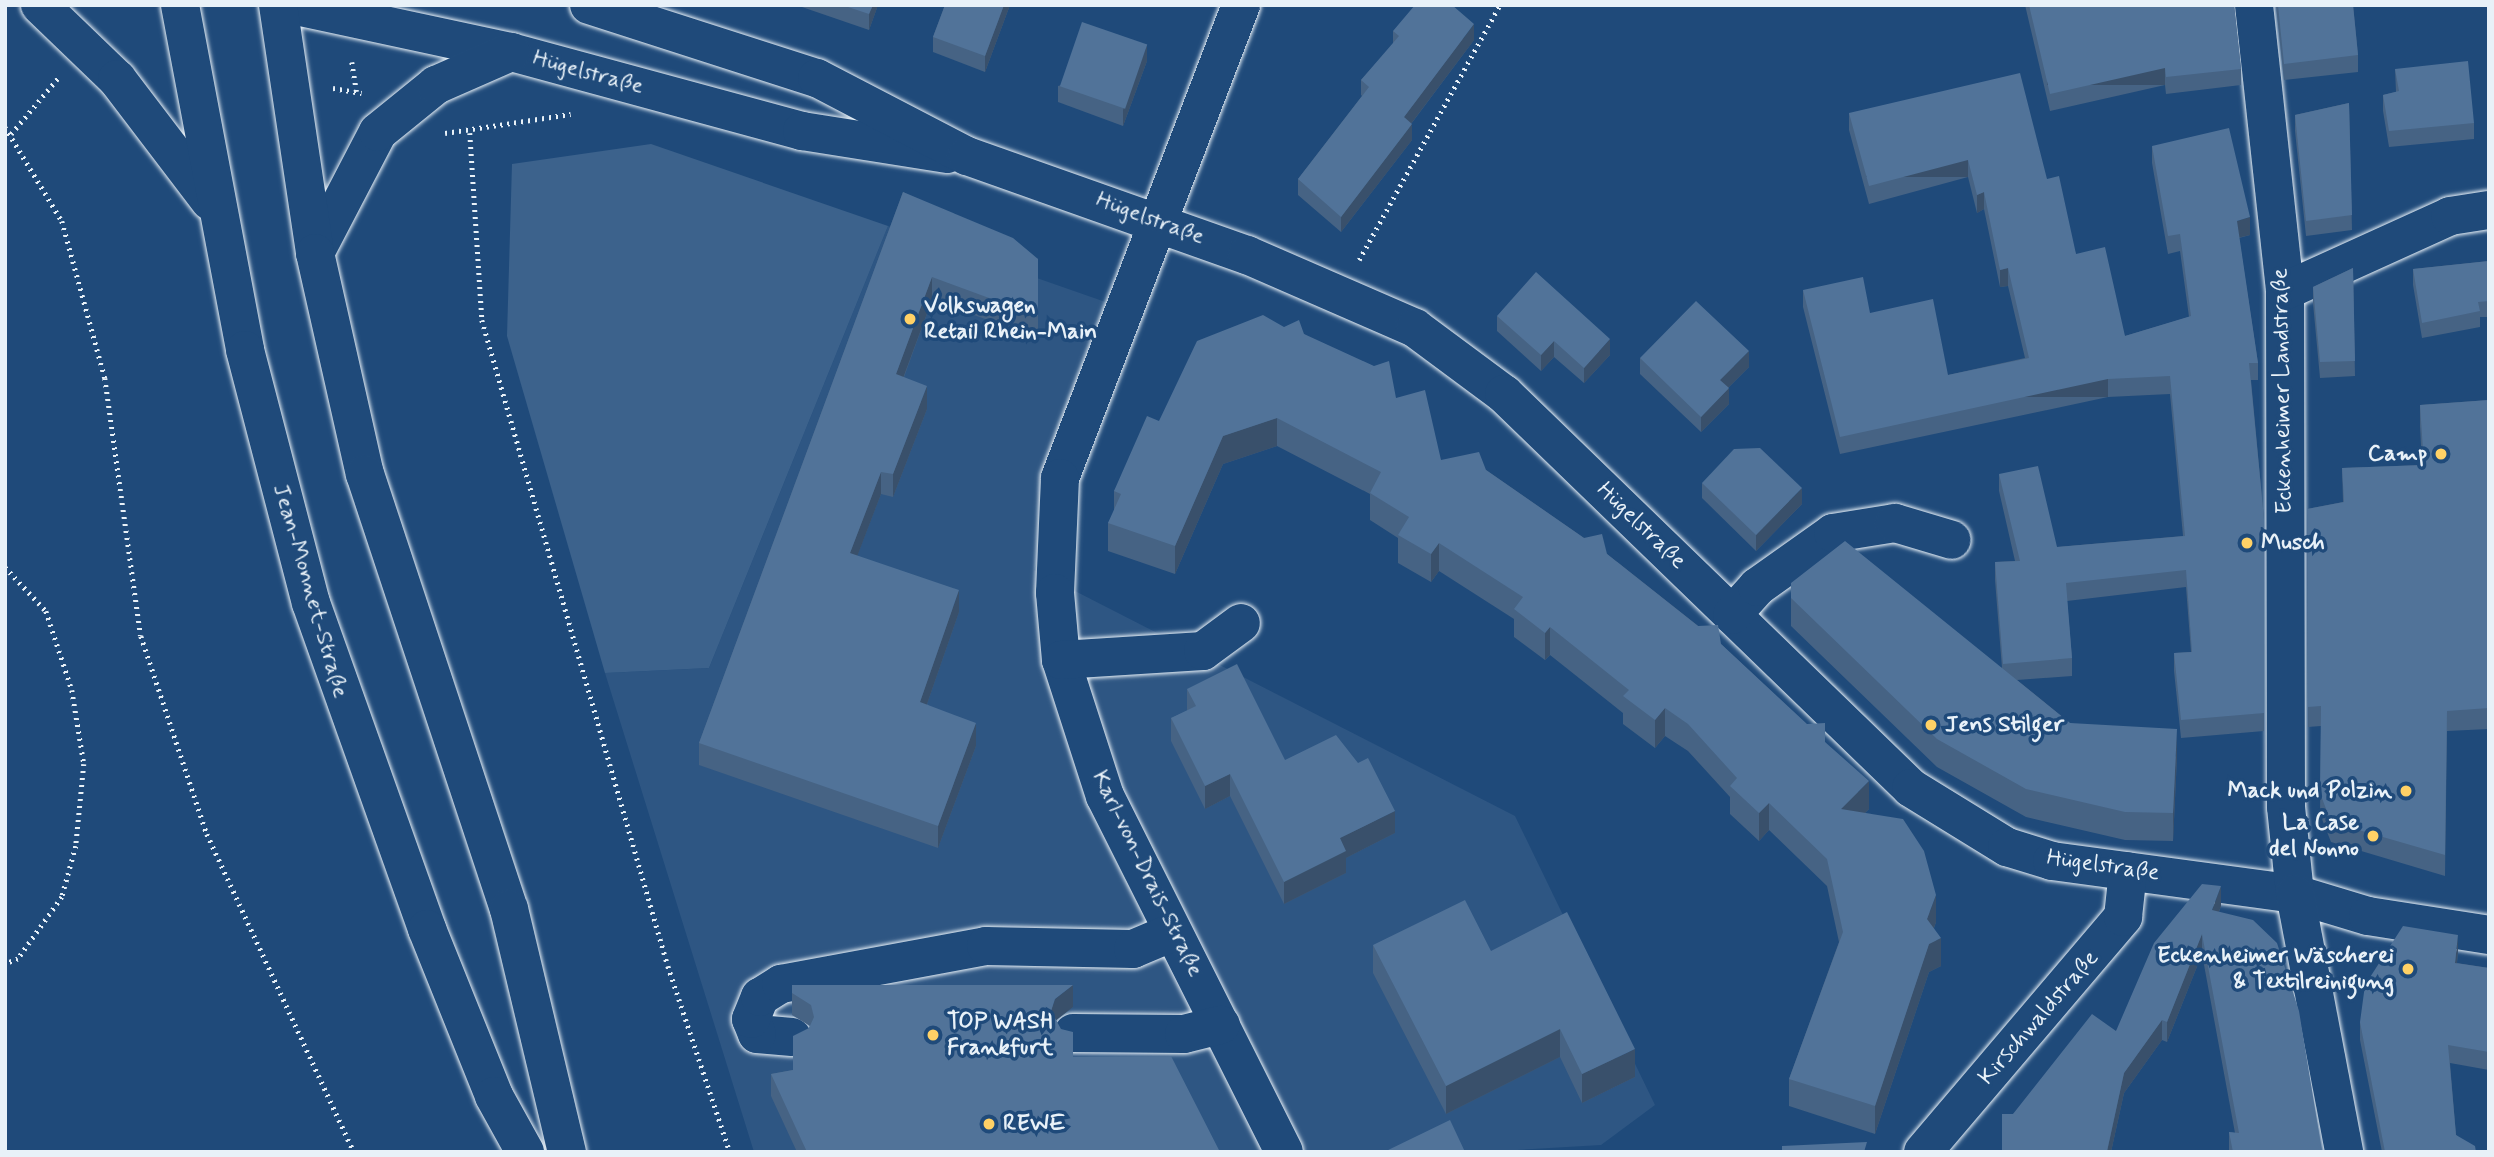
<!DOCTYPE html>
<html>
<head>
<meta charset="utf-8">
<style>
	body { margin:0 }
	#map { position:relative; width:2494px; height:1157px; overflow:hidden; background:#1f4a7a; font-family:Mynerve,sans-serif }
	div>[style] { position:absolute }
	.built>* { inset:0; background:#2e5683 }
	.green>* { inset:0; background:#3c628c }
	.path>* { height:4.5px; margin-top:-2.25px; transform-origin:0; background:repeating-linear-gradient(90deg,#e8f1f8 0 2px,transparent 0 7px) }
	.roads { filter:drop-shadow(0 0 2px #e8f1f8) drop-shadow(0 0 2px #e8f1f8) }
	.minor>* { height:38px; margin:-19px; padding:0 19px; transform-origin:19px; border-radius:19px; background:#1f4a7a }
	.major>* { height:38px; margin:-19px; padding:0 19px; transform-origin:19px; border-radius:19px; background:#1f4a7a }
	.wall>* { inset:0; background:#466384 }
	.shaded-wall>* { inset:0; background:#39506b; transform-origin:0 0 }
	.building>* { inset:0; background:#517399; transform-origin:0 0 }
	.dots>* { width:19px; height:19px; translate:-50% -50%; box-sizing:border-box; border:4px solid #1f4a7a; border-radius:50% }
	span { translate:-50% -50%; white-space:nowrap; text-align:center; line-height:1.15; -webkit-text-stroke:7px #1f4a7a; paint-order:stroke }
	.street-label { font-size:23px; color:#e8f1f8 }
	.poi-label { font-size:23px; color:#e8f1f8; font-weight:700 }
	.left { translate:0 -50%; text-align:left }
	.right { translate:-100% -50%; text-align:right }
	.frame { position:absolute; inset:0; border:7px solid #e8f1f8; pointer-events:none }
</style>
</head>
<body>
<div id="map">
	<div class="built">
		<i style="clip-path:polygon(888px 226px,1117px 306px,1034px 570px,1515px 816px,1655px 1105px,1601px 1145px,1481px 1152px,754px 1152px,605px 673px,709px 668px)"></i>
	</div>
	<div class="green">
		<i style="clip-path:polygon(651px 144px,888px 226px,709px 668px,605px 673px,507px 336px,512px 164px)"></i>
	</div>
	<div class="path">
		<i style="left:352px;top:62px;width:30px;rotate:81deg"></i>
		<i style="left:333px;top:88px;width:29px;rotate:10deg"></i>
		<i style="left:5px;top:127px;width:110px;rotate:58.8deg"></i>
		<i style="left:62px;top:221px;width:163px;rotate:74.7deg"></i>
		<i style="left:105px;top:378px;width:260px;rotate:82.1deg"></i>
		<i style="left:141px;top:636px;width:209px;rotate:71.6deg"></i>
		<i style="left:207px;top:834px;width:350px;rotate:65.2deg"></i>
		<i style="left:445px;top:133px;width:127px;rotate:-8.6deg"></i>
		<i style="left:470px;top:133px;width:187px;rotate:86.3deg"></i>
		<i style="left:482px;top:320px;width:672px;rotate:73.94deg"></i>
		<i style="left:668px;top:966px;width:196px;rotate:71.6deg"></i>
		<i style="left:11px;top:134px;width:73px;rotate:-50deg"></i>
		<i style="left:1359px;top:260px;width:291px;rotate:-61.1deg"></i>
		<i style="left:5px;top:567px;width:60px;rotate:47deg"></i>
		<i style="left:46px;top:611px;width:83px;rotate:71.8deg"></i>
		<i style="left:72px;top:690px;width:75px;rotate:80.8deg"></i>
		<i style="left:84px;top:764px;width:82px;rotate:95.6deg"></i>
		<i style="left:76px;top:846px;width:53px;rotate:105.4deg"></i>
		<i style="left:62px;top:897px;width:76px;rotate:125.4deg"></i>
		<i style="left:18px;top:959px;width:14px;rotate:159deg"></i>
	</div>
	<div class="roads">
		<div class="minor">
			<i style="left:291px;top:5px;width:225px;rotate:12.1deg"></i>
			<i style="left:511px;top:52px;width:302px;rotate:15.2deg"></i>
			<i style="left:802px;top:131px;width:147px;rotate:9deg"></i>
			<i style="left:589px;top:5px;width:239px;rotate:17.8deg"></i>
			<i style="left:817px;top:78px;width:169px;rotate:27.5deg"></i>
			<i style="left:967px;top:156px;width:297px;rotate:19.5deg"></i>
			<i style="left:1247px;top:255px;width:183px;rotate:23.5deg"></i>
			<i style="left:1415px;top:328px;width:111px;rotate:36.6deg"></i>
			<i style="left:1504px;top:394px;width:566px;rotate:44.07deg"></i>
			<i style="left:1911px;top:788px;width:113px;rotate:31.6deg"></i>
			<i style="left:2007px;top:847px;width:47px;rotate:17.3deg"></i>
			<i style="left:2052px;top:861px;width:245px;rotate:7.7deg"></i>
			<i style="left:2295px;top:894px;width:76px;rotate:16.8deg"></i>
			<i style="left:2368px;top:916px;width:122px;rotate:8.9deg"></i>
			<i style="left:1241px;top:5px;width:506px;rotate:110.94deg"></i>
			<i style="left:1060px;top:478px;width:115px;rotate:92.5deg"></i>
			<i style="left:1055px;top:593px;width:67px;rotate:84.9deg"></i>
			<i style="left:1061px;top:660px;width:143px;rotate:72.1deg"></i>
			<i style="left:1105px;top:796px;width:398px;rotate:63.3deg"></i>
			<i style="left:2254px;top:5px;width:288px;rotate:83.8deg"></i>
			<i style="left:2285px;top:291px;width:516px;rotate:89.89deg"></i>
			<i style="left:2286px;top:807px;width:87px;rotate:84.1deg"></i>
			<i style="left:2295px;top:894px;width:263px;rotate:79.2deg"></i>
			<i style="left:315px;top:253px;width:136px;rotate:-62.5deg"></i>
			<i style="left:378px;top:132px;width:75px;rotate:-39deg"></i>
			<i style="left:436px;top:85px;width:82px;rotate:-23.7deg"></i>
			<i style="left:2285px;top:291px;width:181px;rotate:-24.4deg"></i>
			<i style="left:2450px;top:216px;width:39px;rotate:-9deg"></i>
			<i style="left:1732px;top:615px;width:38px;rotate:-48deg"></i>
			<i style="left:1757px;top:587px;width:93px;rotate:-35.4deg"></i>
			<i style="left:1833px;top:533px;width:63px;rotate:-9.2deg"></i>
			<i style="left:1895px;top:523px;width:59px;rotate:16.6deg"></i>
			<i style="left:1061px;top:660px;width:142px;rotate:-3.6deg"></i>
			<i style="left:1203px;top:651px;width:47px;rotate:-36.4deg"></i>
			<i style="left:1073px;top:1033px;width:111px;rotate:0.5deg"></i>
			<i style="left:1184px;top:1034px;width:38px;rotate:-14deg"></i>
			<i style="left:792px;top:1037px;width:35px;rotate:-175deg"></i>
			<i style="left:757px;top:1034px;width:16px;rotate:-112deg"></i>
			<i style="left:751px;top:1019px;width:24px;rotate:-68deg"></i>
			<i style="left:760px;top:997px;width:25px;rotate:-32deg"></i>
			<i style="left:781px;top:984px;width:208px;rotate:-10.5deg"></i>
			<i style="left:986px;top:946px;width:147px;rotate:1.2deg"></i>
			<i style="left:1133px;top:949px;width:43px;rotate:-23deg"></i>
			<i style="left:1923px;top:1152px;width:309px;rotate:-49.6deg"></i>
			<i style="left:2123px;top:917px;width:46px;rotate:-83.8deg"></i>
		</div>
		<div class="major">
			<i style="left:40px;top:5px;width:107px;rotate:43.9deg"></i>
			<i style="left:117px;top:79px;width:153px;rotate:52.7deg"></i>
			<i style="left:180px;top:5px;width:351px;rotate:79.3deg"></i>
			<i style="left:245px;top:350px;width:261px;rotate:75.4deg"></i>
			<i style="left:311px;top:603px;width:346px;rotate:70.4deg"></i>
			<i style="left:427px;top:929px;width:180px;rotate:68.1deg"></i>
			<i style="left:494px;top:1096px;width:64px;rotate:61deg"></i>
			<i style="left:278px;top:5px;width:251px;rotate:81.5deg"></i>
			<i style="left:315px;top:253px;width:227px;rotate:77.3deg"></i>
			<i style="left:365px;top:474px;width:458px;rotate:71.7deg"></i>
			<i style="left:509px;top:909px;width:250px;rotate:76.6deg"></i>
		</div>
	</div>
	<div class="wall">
		<i style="clip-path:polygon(802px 5px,878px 5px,869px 30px,802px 7px)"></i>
		<i style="clip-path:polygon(945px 5px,1010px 5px,985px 72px,933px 52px,933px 37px)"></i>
		<i style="clip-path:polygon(2025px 5px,2234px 5px,2241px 69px,2241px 85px,2166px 94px,2165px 85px,2050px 111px)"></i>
		<i style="clip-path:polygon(2276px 5px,2353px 5px,2358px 55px,2358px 72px,2284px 80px)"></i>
		<i style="clip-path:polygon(1393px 31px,1474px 40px,1411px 124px,1412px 140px,1341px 232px,1298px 195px,1298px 179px,1362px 96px,1361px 95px,1361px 80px,1393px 44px)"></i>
		<i style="clip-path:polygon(1147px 61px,1123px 126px,1058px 102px,1058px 86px)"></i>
		<i style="clip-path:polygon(2395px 69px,2474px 123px,2474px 139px,2389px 147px,2383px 111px,2383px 95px,2396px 92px)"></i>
		<i style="clip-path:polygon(2349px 103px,2352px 230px,2306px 236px,2295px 131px,2295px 115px)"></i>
		<i style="clip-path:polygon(1849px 113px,2047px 179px,2076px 254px,2125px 336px,2189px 317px,2180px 251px,2168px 254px,2152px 163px,2152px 146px,2250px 235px,2239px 238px,2258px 363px,2258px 380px,2251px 380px,2264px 519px,2264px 731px,2181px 738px,2174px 671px,2174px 653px,2191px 652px,2186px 587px,2067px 601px,2072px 658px,2072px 676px,2017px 680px,2070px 723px,2177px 757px,2173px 841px,2125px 840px,2026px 817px,1937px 767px,1791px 626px,1791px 583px,2002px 668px,1995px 580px,1995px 562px,2015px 561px,1999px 491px,1999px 474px,2057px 547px,2183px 536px,2170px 394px,2108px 397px,1840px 454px,1803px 307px,1803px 290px,1870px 313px,1948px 375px,2025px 358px,2008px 286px,2000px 287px,1984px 209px,1977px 213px,1968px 177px,1869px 204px,1849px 130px)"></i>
		<i style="clip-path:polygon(903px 192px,1038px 259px,1038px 338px,932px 300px,904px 377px,927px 409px,893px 497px,881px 494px,857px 556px,959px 612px,927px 704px,976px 746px,938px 848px,699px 765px,699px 743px)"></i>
		<i style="clip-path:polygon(2489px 261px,2489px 317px,2480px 317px,2480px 327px,2422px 338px,2413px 285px,2413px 269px)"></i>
		<i style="clip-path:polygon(2353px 268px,2355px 376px,2320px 378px,2313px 303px,2313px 287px)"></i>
		<i style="clip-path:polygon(1497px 316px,1610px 355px,1584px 383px,1554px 357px,1541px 371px,1497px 331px)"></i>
		<i style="clip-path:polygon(1284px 327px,1304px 334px,1396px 398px,1441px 460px,1486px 470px,1607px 554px,1721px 644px,1825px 742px,1869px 809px,1865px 813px,1936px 922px,1934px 928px,1941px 966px,1929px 972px,1875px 1134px,1789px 1106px,1789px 1079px,1839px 942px,1827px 886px,1769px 830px,1759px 841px,1730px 814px,1730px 797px,1688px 751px,1665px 736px,1655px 748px,1623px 724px,1623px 713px,1550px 655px,1545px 660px,1514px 637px,1514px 619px,1439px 571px,1431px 582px,1398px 563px,1398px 538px,1370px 520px,1370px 494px,1277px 446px,1223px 464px,1175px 574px,1108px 551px,1108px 523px,1114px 512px,1114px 491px,1159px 421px)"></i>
		<i style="clip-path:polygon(1640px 358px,1749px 367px,1728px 388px,1729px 404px,1701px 432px,1640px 374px)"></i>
		<i style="clip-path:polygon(2489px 400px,2489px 729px,2447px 731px,2445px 876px,2331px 842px,2320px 814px,2321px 726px,2308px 727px,2307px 509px,2343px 502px,2342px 468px,2422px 465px,2420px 426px,2420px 405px)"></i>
		<i style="clip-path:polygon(1702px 483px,1802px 504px,1756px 551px,1702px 498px)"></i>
		<i style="clip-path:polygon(1187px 689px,1285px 760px,1395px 833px,1346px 858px,1346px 873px,1284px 904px,1230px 796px,1205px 809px,1171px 741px,1171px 718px,1187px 711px)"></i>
		<i style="clip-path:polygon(2221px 906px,2219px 912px,2322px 1152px,2229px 1152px,2229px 1132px,2235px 1133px,2202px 954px,2167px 1042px,2162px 1040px,2124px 1093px,2111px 1152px,2002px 1152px,2013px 1114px,2116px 1031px)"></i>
		<i style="clip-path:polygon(1373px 945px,1491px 951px,1635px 1077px,1582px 1103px,1560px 1057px,1446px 1114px,1373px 973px)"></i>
		<i style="clip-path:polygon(2458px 952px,2457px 963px,2489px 968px,2489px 1070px,2450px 1063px,2456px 1135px,2476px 1152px,2382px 1152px,2360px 1040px,2360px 1022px)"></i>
		<i style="clip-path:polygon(792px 985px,1073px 1007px,1056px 1020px,1073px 1057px,1220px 1152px,797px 1152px,771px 1096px,771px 1074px,793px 1070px,810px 1026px,792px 1015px)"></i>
	</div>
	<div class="shaded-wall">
		<i style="clip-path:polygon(873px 5px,878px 5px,869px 30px,869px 14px)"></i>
		<i style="clip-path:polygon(1004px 5px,1010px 5px,985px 72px,985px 56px)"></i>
		<i style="clip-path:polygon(1474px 24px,1474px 40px,1404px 133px,1404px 117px)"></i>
		<i style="clip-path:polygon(1147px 45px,1147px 61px,1123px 126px,1123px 110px)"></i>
		<i style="left:2165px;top:68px;width:17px;height:118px;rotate:90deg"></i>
		<i style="clip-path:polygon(1412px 124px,1412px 140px,1341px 232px,1341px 217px)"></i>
		<i style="left:1968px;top:160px;width:17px;height:102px;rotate:90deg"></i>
		<i style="clip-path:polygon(1984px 192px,1984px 209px,1977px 213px,1977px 195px)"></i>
		<i style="clip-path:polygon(2250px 217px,2250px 235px,2237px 238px,2237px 221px)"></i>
		<i style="clip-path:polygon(2008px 268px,2008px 286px,2000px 287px,2000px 270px)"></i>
		<i style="clip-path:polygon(932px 277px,932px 300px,896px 397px,896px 374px)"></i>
		<i style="clip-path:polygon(1610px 339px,1610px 355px,1584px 383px,1584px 368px)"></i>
		<i style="clip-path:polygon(1554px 341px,1554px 357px,1541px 371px,1541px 355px)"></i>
		<i style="clip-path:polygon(1749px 351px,1749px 367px,1720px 396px,1720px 380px)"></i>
		<i style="left:2108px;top:379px;width:18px;height:274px;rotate:90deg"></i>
		<i style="clip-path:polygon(927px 386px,927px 409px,893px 497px,893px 474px)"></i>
		<i style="clip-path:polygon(1729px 388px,1729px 404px,1701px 432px,1701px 417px)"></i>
		<i style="clip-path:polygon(1277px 418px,1277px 446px,1223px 464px,1175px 574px,1175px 546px,1223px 436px)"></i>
		<i style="clip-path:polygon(881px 472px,881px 494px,850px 575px,850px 553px)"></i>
		<i style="clip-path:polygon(1802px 488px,1802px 504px,1756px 551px,1756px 535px)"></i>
		<i style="clip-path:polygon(1439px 543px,1439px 571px,1431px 582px,1431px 554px)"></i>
		<i style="clip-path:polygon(959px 590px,959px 612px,920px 724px,920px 702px)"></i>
		<i style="clip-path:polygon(1550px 627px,1550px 655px,1545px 660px,1545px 633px)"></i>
		<i style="clip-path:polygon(1665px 708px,1665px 736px,1655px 748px,1655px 720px)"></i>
		<i style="clip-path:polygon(976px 723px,976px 746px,938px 848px,938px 826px)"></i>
		<i style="clip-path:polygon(2177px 729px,2177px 757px,2173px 841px,2173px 813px)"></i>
		<i style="clip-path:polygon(1230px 774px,1230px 796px,1205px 809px,1205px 786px)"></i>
		<i style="clip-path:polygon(1869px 781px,1869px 809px,1841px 837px,1841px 809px)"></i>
		<i style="clip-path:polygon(1769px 803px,1769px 830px,1759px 841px,1759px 813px)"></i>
		<i style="clip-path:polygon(1395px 811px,1395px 833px,1346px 858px,1346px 873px,1284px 904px,1284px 882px,1340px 838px)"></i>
		<i style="clip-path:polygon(2221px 886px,2221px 906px,2212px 930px,2212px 910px)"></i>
		<i style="clip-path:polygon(1936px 895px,1936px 922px,1927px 947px,1927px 919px)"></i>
		<i style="clip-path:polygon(2202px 934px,2202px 954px,2167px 1042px,2167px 1022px)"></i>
		<i style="clip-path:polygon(2458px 935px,2458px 952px,2455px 980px,2455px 963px)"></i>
		<i style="clip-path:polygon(1941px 938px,1941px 966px,1929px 972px,1875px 1134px,1875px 1106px,1929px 944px)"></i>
		<i style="clip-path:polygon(1073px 985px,1073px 1007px,1055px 1021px,1051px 1011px,1055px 999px)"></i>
		<i style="clip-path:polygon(2162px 1020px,2162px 1040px,2124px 1093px,2111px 1152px,2107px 1152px,2124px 1073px)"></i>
		<i style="clip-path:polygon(1560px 1029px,1560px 1057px,1446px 1114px,1446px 1086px)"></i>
		<i style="clip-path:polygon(1635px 1049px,1635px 1077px,1582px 1103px,1582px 1074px)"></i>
	</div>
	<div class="building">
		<i style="clip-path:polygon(842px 5px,873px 5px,869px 14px)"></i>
		<i style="clip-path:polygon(945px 5px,1004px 5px,985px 56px,933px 37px)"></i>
		<i style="clip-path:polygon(1415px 5px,1452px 5px,1474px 24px,1404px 117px,1412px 124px,1341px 217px,1298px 179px,1369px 87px,1361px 80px,1399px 36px,1393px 31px)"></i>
		<i style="clip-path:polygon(2029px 5px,2234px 5px,2241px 69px,2166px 77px,2165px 68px,2050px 94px)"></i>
		<i style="clip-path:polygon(2278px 5px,2353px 5px,2358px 55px,2284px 64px)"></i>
		<i style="left:1082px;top:22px;width:69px;height:68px;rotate:19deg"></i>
		<i style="clip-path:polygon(2468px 61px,2474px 123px,2389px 131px,2383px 95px,2399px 91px,2395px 69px)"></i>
		<i style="clip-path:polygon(2020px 73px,2047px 179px,2059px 176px,2076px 254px,2105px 247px,2125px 336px,2191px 316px,2180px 234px,2168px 236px,2152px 146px,2229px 128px,2250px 217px,2237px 221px,2258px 363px,2249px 363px,2264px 519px,2264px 713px,2181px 720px,2174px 653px,2192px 652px,2186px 570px,2066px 583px,2072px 658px,2003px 664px,1995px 562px,2020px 561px,1999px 474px,2038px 466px,2057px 547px,2185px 536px,2170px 376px,2108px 379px,1840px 437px,1803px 290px,1863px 277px,1870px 313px,1933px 299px,1948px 375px,2029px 358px,2008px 268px,2000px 270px,1984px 192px,1977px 195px,1968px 160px,1869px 186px,1849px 113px)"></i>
		<i style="clip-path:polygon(2349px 103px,2352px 215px,2306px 221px,2295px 115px)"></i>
		<i style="clip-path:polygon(903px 192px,1013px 238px,1038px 259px,1038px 316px,932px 277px,896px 374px,927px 386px,893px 474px,881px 472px,850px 553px,959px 590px,920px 702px,976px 723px,938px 826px,699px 743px)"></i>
		<i style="clip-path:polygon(2489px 261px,2489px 301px,2478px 302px,2480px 311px,2422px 323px,2413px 269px)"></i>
		<i style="clip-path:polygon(2353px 268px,2355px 361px,2320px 362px,2313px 287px)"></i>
		<i style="clip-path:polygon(1536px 272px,1610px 339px,1584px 368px,1554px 341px,1541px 355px,1497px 316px)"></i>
		<i style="clip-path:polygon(1696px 301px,1749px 351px,1720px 380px,1729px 388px,1701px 417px,1640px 358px)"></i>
		<i style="clip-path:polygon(1263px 315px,1284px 327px,1299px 320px,1304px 334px,1374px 366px,1389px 361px,1396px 398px,1425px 390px,1441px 460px,1479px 452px,1486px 470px,1584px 538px,1602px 534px,1607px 554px,1698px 626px,1718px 625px,1721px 644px,1807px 724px,1825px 723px,1825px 742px,1869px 781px,1841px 809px,1903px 819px,1924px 851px,1936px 895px,1927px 919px,1941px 938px,1929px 944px,1875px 1106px,1789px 1079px,1843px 932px,1827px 859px,1769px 803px,1759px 813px,1730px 786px,1737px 778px,1688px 724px,1665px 708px,1655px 720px,1623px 696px,1629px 690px,1550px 627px,1545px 633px,1514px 609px,1523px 597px,1439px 543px,1431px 554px,1398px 535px,1409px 517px,1370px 493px,1381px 472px,1277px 418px,1223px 436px,1175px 546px,1108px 523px,1121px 494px,1114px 491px,1147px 416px,1159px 421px,1197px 341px)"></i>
		<i style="clip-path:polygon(2489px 400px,2489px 708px,2447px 711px,2445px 855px,2331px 822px,2320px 793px,2321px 706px,2308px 707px,2307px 509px,2344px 502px,2342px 468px,2424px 465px,2420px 405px)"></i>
		<i style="clip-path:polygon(1760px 448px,1802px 488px,1756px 535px,1702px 483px,1734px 449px)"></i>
		<i style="clip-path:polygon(1845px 541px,2070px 723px,2177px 729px,2173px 813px,2125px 812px,2026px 789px,1937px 739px,1791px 598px,1791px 583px)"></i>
		<i style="clip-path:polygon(1237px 664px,1285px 760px,1336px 735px,1358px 763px,1368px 758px,1395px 811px,1340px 838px,1346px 851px,1284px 882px,1230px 774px,1205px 786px,1171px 718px,1196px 706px,1187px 689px)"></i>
		<i style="clip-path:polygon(2202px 884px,2221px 886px,2212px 910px,2253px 920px,2277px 943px,2299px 1011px,2322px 1152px,2233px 1152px,2229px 1132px,2239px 1133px,2202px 934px,2167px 1022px,2162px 1020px,2124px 1073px,2107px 1151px,2002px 1152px,2002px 1114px,2013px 1114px,2092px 1014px,2116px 1031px,2154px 943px)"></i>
		<i style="clip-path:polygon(1465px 900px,1491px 951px,1567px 912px,1635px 1049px,1582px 1074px,1560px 1029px,1446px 1086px,1373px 945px)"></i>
		<i style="clip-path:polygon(2403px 926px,2458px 935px,2455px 963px,2489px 968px,2489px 1052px,2448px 1045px,2456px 1135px,2475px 1146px,2476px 1152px,2385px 1152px,2360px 1022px,2365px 985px)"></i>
		<i style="clip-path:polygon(792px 985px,1073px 985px,1055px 999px,1051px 1011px,1061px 1029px,1073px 1032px,1073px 1057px,1171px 1056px,1220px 1152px,807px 1152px,771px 1074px,793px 1070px,793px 1036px,809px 1028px,814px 1017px,811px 1005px,792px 993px)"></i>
		<i style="clip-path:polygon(1450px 1120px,1465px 1152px,1384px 1152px)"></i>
		<i style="clip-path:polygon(1867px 1142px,1864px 1152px,1782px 1152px,1782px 1146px)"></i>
	</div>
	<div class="dots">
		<i style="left:910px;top:319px;background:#ffd166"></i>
		<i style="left:2441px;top:454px;background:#ffd166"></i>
		<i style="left:2247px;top:543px;background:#ffd166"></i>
		<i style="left:1931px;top:725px;background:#ffd166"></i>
		<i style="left:2406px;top:791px;background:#ffd166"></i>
		<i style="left:2373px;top:836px;background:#ffd166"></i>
		<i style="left:2408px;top:969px;background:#ffd166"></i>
		<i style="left:933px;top:1035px;background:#ffd166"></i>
		<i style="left:989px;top:1124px;background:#ffd166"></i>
	</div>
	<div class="street-label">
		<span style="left:588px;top:73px;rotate:15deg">Hügelstraße</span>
		<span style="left:1150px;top:219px;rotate:20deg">Hügelstraße</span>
		<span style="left:2283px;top:391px;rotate:-91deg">Eckenheimer Landstraße</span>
		<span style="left:1641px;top:526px;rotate:44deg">Hügelstraße</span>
		<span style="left:310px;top:591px;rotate:74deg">Jean-Monnet-Straße</span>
		<span style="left:2103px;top:866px;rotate:8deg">Hügelstraße</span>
		<span style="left:1147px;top:874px;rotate:64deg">Karl-von-Drais-Straße</span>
		<span style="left:2039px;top:1018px;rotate:-49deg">Kirschwaldstraße</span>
	</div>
	<div class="poi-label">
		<span class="left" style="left:924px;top:319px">Volkswagen<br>Retail Rhein-Main</span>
		<span class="right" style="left:2427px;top:454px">Camp</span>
		<span class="left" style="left:2261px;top:543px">Musch</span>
		<span class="left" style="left:1945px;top:725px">Jens Stilger</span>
		<span class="right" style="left:2392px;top:791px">Mack und Polzin</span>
		<span class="right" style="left:2359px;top:836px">La Case<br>del Nonno</span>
		<span class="right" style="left:2394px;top:969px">Eckenheimer Wäscherei<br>&amp; Textilreinigung</span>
		<span class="left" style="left:947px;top:1035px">TOP WASH<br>Frankfurt</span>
		<span class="left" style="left:1003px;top:1124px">REWE</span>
	</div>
	<div class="frame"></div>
</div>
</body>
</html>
